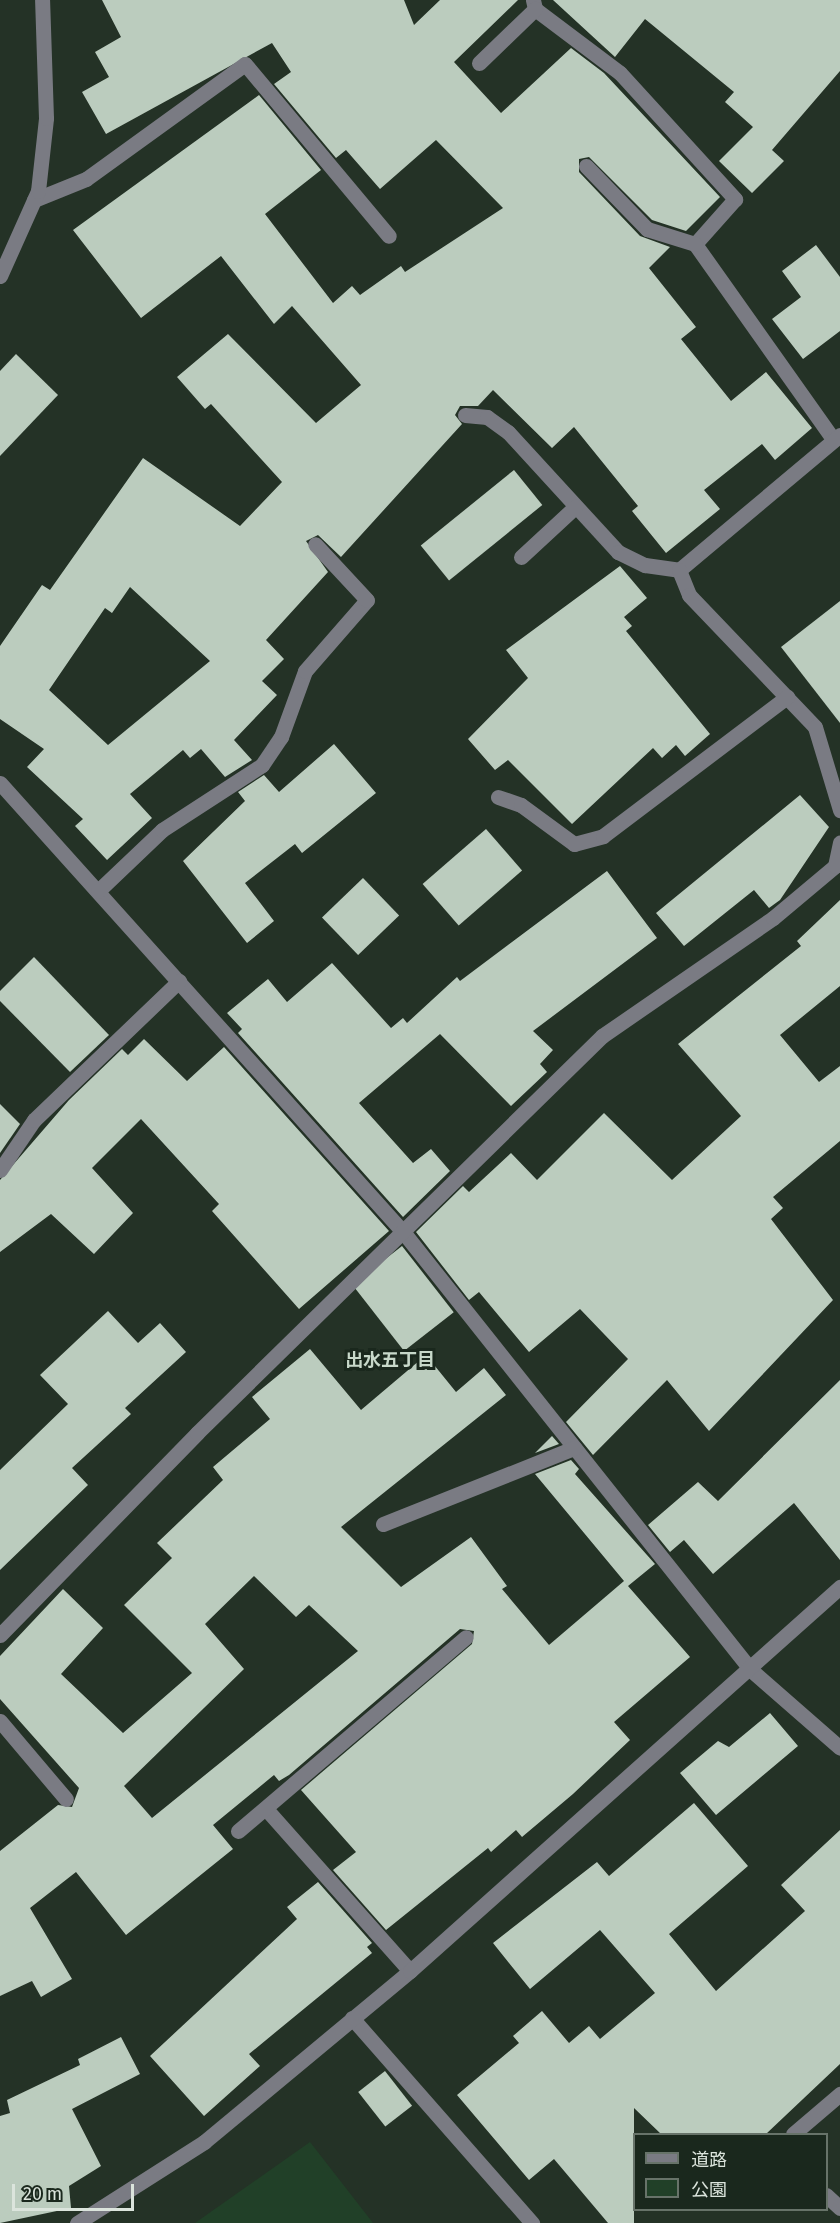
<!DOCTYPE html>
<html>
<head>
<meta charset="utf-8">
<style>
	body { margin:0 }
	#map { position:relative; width:840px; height:2223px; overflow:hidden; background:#243226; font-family:"Fira Sans","Noto Sans JP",sans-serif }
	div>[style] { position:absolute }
	.green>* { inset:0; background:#214028 }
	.building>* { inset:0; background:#bbccbe; transform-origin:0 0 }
	.minor>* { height:15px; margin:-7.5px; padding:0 7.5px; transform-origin:7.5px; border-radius:7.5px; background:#7a7b83 }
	span { translate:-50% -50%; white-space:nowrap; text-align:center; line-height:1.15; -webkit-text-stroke:6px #1a281d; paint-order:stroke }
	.neighbourhood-label { font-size:18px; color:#c7d8c9; font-weight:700 }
	.legend { position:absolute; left:633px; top:2133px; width:195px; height:78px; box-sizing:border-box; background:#1a281d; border:2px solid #677369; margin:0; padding:8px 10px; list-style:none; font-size:18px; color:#dbe4dc }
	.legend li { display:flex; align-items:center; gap:12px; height:30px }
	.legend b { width:30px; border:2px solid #677369 }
	.scale { position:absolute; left:12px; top:2184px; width:122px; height:27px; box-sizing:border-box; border:3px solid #dbe4dc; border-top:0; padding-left:8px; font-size:18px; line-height:21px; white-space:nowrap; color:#dbe4dc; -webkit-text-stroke:4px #1a281d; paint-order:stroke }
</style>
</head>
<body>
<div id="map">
	<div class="green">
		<i style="clip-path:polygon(310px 2142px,373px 2223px,195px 2223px)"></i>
	</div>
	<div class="building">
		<i style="clip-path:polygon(evenodd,102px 0,404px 0,414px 25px,440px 0,518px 0,454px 62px,501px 113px,571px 48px,604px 73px,720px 197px,686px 231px,652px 220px,589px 157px,579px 159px,579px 172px,640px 236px,670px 247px,649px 268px,696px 327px,681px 339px,731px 401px,766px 372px,812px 428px,775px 460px,762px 444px,704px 490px,720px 509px,666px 553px,632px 511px,638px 506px,574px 427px,552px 448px,493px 390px,478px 406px,460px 406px,455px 415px,462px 424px,341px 557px,318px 535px,306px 541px,328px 572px,266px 640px,284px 659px,262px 681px,277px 695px,234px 740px,252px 760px,225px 777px,201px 749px,190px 758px,183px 750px,130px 794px,152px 818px,107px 860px,75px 826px,83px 819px,27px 767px,44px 749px,0 719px,0 646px,42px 585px,50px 590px,143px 458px,240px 526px,282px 482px,211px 404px,205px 409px,177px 377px,228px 334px,316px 423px,361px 385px,292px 306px,274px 324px,221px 256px,141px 318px,73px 230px,259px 95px,321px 170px,265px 214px,333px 303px,352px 286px,360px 295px,401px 266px,405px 272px,503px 208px,436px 140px,380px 189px,346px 150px,336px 158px,274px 84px,291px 72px,272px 43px,106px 134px,82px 92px,109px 77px,95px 52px,121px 37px,102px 0,130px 587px,210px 661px,108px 745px,49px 690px,105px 608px,112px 613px,130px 587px)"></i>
		<i style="clip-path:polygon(553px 0,840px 0,840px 71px,772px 150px,784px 161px,752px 193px,719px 161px,753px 127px,725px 102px,734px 92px,645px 19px,615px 57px)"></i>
		<i style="clip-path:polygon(816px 245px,840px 277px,840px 331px,803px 359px,772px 319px,801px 297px,782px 271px)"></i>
		<i style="clip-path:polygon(16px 354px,58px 395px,0 456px,0 371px)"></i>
		<i style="left:514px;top:470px;width:45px;height:120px;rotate:51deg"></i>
		<i style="clip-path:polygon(620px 566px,647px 598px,624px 617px,632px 626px,626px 631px,710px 734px,685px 756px,676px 745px,662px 758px,653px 748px,572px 824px,508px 760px,495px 770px,468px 739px,528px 678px,506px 650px)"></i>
		<i style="clip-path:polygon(840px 601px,840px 723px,781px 647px)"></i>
		<i style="clip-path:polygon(334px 744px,376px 793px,302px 853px,295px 844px,245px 883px,274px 921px,247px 943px,183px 861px,245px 801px,238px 792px,264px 775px,279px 792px)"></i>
		<i style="clip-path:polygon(800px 795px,829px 827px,780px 900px,769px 908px,754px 890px,684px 946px,656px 913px)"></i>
		<i style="left:486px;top:829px;width:55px;height:84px;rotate:49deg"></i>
		<i style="clip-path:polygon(607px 871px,657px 938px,533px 1031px,553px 1050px,540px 1064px,547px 1072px,511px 1106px,440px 1034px,359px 1103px,413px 1163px,431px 1149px,450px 1171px,403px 1217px,238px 1033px,242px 1029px,227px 1013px,268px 979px,287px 1002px,332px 963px,391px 1028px,403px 1018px,407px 1023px,457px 977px,460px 981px)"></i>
		<i style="left:363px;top:878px;width:52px;height:57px;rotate:46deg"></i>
		<i style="clip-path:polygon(840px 900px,840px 986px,780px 1035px,819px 1082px,840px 1066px,840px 1141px,773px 1197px,783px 1208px,771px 1219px,833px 1300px,709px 1431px,667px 1380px,593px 1455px,566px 1422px,628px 1359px,580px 1309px,529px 1352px,479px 1292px,469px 1300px,416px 1232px,463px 1186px,469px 1192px,511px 1153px,537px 1180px,604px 1113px,672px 1180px,741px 1116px,678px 1044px,801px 946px,797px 941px)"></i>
		<i style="clip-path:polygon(34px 957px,109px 1035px,70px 1072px,0 1001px,0 991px)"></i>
		<i style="clip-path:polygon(144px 1039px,187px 1081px,224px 1047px,389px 1231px,299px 1309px,212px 1211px,219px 1204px,141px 1119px,92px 1168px,133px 1213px,94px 1254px,51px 1214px,0 1252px,0 1180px,69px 1100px,122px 1049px,128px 1055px)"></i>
		<i style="clip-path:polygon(0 1104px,20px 1124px,0 1153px)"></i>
		<i style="left:402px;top:1246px;width:84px;height:63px;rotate:52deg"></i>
		<i style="clip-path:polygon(108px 1311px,138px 1343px,160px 1323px,186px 1352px,125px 1408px,131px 1414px,72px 1468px,88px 1485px,0 1570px,0 1470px,68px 1404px,40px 1375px)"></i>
		<i style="clip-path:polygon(evenodd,310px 1349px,361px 1410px,426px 1355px,456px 1392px,484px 1368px,506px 1395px,341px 1527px,401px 1587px,471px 1537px,507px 1586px,502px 1589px,549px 1645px,624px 1581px,535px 1474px,571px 1460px,579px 1469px,575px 1474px,655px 1564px,628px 1586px,690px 1657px,614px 1722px,630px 1740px,573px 1794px,522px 1837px,516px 1830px,491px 1852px,488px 1848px,386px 1930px,333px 1870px,356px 1852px,301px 1790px,472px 1644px,474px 1631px,460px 1629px,289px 1775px,279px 1781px,274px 1775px,213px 1825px,233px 1849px,126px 1935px,76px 1872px,30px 1908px,72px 1979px,41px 1997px,32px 1981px,0 1996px,0 1851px,58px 1805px,72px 1807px,79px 1788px,0 1699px,0 1656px,63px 1589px,103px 1628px,61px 1674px,123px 1733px,192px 1673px,124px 1605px,172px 1558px,157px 1543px,223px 1480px,213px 1467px,270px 1419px,252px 1397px,310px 1349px,254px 1576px,296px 1617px,309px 1605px,358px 1651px,152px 1818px,124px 1786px,244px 1669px,205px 1624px,254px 1576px)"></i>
		<i style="clip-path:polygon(840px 1380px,840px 1560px,794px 1503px,713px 1574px,684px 1540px,670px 1552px,648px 1525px,698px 1482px,718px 1501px)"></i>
		<i style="clip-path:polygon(552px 1436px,559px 1444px,535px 1453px)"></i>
		<i style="clip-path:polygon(770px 1713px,798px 1746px,716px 1815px,680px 1773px,718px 1741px,729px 1747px)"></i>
		<i style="clip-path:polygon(694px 1803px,748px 1866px,669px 1934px,716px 1991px,805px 1911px,781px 1885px,840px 1830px,840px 2064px,766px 2134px,661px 2134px,634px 2108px,634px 2223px,608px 2223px,554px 2159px,529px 2180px,457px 2095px,519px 2043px,513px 2036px,542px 2011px,569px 2043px,589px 2026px,600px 2039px,655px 1993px,600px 1930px,530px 1989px,493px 1943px,597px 1862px,609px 1876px)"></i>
		<i style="clip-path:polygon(318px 1882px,372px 1943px,367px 1947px,372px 1953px,249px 2054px,260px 2066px,204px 2116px,150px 2056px,297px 1919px,287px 1907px)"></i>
		<i style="clip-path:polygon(121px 2037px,140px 2074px,72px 2109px,101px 2166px,69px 2186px,71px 2208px,0 2223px,0 2116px,10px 2113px,7px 2100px,80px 2065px,78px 2059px)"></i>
		<i style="left:385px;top:2071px;width:44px;height:34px;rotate:52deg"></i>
	</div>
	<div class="minor">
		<i style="left:533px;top:0;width:9px;rotate:77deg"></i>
		<i style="left:535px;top:9px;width:106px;rotate:37deg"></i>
		<i style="left:620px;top:73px;width:171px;rotate:47.6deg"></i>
		<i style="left:735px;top:199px;width:60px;rotate:131.6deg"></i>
		<i style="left:695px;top:244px;width:239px;rotate:54.7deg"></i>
		<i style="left:479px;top:63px;width:78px;rotate:-44deg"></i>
		<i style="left:586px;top:166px;width:88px;rotate:45.9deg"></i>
		<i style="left:647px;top:229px;width:50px;rotate:17.4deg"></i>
		<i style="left:34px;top:200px;width:56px;rotate:-22deg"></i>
		<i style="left:86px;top:179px;width:196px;rotate:-35.9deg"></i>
		<i style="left:245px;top:64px;width:224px;rotate:50.1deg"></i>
		<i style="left:0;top:276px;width:93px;rotate:-65.9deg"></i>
		<i style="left:38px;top:191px;width:73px;rotate:-83.7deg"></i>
		<i style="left:46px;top:118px;width:118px;rotate:-91.9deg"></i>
		<i style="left:465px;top:415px;width:22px;rotate:5deg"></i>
		<i style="left:487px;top:417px;width:26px;rotate:36deg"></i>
		<i style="left:508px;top:432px;width:163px;rotate:47.5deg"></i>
		<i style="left:618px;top:552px;width:30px;rotate:26deg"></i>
		<i style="left:645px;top:565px;width:34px;rotate:8deg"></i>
		<i style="left:840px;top:435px;width:210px;rotate:140deg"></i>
		<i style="left:679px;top:570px;width:27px;rotate:68deg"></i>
		<i style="left:689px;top:595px;width:182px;rotate:46.3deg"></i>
		<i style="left:815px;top:727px;width:87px;rotate:73.2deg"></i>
		<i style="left:521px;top:557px;width:74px;rotate:-42.8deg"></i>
		<i style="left:0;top:783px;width:605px;rotate:48.08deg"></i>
		<i style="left:404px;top:1233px;width:558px;rotate:51.55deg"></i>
		<i style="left:751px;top:1670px;width:118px;rotate:41.2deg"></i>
		<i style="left:498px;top:797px;width:24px;rotate:19deg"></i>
		<i style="left:521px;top:805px;width:66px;rotate:36.3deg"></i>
		<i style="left:574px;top:844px;width:30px;rotate:-15deg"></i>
		<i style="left:603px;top:836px;width:231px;rotate:-37.1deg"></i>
		<i style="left:98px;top:891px;width:88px;rotate:-43.6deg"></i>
		<i style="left:162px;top:830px;width:119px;rotate:-33deg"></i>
		<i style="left:262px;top:765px;width:34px;rotate:-56deg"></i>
		<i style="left:281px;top:737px;width:70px;rotate:-70deg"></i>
		<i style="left:305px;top:671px;width:94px;rotate:-48.9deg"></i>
		<i style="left:367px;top:600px;width:76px;rotate:-132.9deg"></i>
		<i style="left:0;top:1170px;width:60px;rotate:-55.8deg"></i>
		<i style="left:34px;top:1120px;width:201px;rotate:-43.8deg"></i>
		<i style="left:383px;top:1524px;width:206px;rotate:-21.7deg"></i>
		<i style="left:0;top:1635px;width:282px;rotate:-45.7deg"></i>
		<i style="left:197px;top:1433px;width:567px;rotate:-44.43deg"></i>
		<i style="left:602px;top:1036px;width:208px;rotate:-34.6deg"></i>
		<i style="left:773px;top:918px;width:81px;rotate:-40deg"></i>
		<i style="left:835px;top:866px;width:24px;rotate:-78deg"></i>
		<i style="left:0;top:1721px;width:102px;rotate:49.8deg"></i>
		<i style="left:267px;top:1810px;width:215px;rotate:48.4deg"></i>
		<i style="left:238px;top:1831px;width:299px;rotate:-40.4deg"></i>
		<i style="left:352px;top:2018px;width:273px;rotate:48.7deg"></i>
		<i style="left:793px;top:2134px;width:62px;rotate:-40.4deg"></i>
		<i style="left:826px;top:2195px;width:19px;rotate:43deg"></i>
		<i style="left:77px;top:2223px;width:151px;rotate:-32.5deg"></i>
		<i style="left:204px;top:2142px;width:268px;rotate:-39.7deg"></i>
		<i style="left:410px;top:1971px;width:577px;rotate:-41.77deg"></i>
	</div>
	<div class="neighbourhood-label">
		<span style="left:390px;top:1360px">出水五丁目</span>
	</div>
	<ul class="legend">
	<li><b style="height:8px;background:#7a7b83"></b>道路</li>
	<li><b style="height:16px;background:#214028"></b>公園</li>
	</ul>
	<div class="scale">20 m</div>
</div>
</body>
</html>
